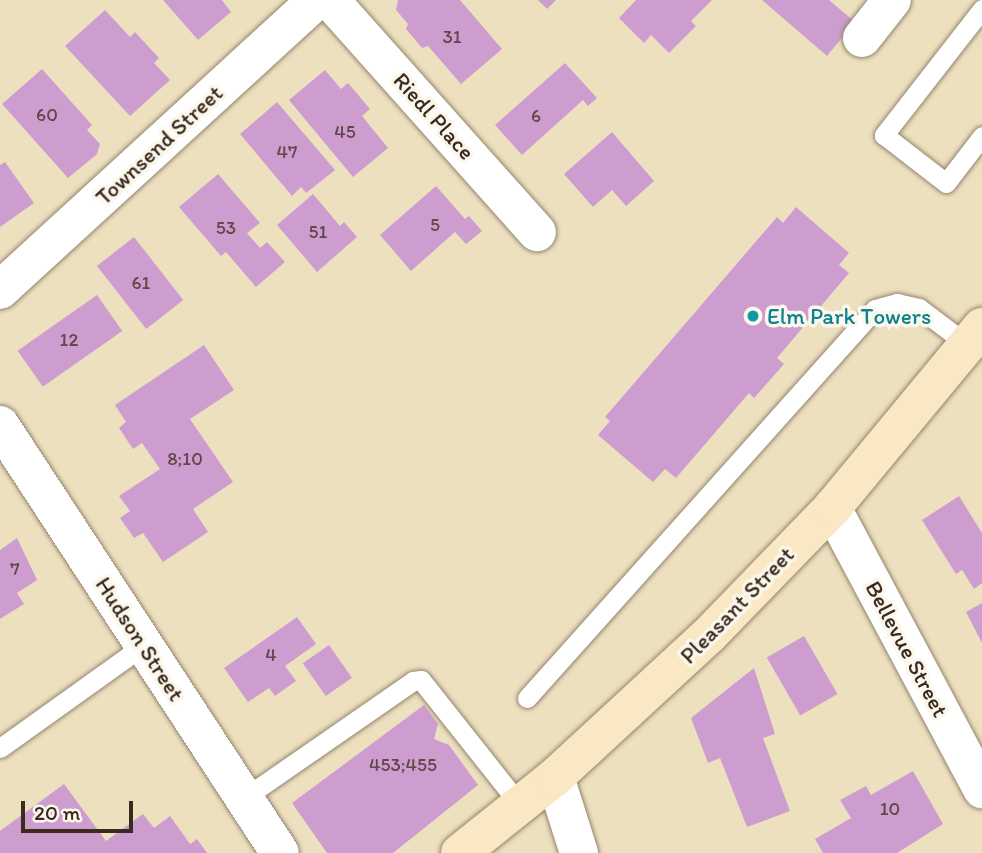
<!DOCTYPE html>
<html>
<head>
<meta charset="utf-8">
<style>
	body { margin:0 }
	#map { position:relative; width:982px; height:853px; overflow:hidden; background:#ede0bf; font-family:Itim,sans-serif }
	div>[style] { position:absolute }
	.building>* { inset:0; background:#ce9dd0; transform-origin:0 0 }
	.roads { filter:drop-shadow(0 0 2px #94856e) drop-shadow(0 0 2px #94856e) }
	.lane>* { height:19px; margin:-9.5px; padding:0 9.5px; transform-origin:9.5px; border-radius:9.5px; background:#fff }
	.street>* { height:38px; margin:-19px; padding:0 19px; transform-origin:19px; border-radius:19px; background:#fff }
	.secondary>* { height:38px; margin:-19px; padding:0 19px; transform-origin:19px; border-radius:19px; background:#fae7c3 }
	.dots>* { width:19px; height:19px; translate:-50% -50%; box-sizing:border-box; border:4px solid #fbf7ec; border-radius:50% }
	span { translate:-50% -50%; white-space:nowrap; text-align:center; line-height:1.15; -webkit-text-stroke:7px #fbf7ec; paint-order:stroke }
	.number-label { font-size:19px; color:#60474a }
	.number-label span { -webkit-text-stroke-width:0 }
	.street-label { font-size:23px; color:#3b2a1e }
	.culture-label { font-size:23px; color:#0d838f }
	.left { translate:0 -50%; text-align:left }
	.scale { position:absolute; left:21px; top:801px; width:112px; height:32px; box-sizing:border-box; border:4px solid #3b2a1e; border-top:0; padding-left:9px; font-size:21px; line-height:24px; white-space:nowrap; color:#3b2a1e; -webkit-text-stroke:5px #fbf7ec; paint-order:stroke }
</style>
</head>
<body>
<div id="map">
	<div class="building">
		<i style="clip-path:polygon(163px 0,222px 0,231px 12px,198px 40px)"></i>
		<i style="clip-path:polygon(398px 0,460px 0,502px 49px,461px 84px,428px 46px,422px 48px,406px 29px,408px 24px,396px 10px)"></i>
		<i style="clip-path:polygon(538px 0,556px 0,547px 9px)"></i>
		<i style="clip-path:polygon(636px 0,712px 0,691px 21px,696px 26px,669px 53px,651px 35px,644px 43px,619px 18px)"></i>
		<i style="clip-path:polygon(762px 0,829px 0,855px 22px,827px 56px)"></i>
		<i style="clip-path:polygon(105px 10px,130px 37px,135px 32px,159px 58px,154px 63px,170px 80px,130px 116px,65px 46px)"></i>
		<i style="clip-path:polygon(565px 63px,597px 98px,588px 106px,583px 100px,522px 155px,495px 125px)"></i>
		<i style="clip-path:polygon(42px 69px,92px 125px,87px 130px,100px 144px,97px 154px,68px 178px,2px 104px)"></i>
		<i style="clip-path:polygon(325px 70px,341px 89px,348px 83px,370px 109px,362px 116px,388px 148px,353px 177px,289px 100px)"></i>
		<i style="clip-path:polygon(277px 102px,335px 170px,306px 193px,301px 187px,292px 196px,240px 134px)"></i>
		<i style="clip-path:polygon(612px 132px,654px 181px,626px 206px,612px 190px,593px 207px,564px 174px)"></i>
		<i style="clip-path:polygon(5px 162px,34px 203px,0 227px,0 165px)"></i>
		<i style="clip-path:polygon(218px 174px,260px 223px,247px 233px,260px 248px,267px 242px,285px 262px,256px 287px,226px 252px,221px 256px,179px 207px)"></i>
		<i style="clip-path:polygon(436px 186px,465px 219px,469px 216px,482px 231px,466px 244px,455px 232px,411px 271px,380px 235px)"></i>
		<i style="clip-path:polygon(313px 194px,340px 226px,344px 222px,357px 237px,317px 272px,277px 225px)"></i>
		<i style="clip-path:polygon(796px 207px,849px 253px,839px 265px,849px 273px,777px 358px,784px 364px,754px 398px,749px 393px,676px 478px,665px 469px,653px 482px,598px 435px,610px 421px,605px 417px,777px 217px,783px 223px)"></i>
		<i style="left:134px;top:237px;width:80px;height:47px;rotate:52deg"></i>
		<i style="left:97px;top:295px;width:44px;height:97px;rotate:55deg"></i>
		<i style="clip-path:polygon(204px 345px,234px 390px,190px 419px,233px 482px,193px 509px,208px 532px,163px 562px,143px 533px,134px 538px,120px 518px,130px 511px,119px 496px,160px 469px,142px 443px,133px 449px,119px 428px,126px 422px,115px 405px)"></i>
		<i style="clip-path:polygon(959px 496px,982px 533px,982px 583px,974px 589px,962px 570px,956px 574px,922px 520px)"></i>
		<i style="clip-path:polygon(17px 538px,37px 580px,17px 593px,24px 604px,0 619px,0 550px)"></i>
		<i style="clip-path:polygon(982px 603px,982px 643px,966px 612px)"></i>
		<i style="clip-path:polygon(297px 617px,316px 644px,285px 666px,296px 681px,275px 696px,269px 688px,248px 702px,224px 668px)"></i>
		<i style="left:804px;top:636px;width:67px;height:43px;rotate:60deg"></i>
		<i style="left:329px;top:645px;width:40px;height:32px;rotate:55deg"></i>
		<i style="clip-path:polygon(754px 668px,775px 734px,763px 738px,790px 811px,747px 827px,720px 758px,708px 763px,691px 718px)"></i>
		<i style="clip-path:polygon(424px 705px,438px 724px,434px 739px,449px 745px,478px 785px,393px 853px,327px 853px,292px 803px)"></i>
		<i style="clip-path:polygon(913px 771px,943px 824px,897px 853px,823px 853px,815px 839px,851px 818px,840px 800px,866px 786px,871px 795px)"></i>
		<i style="clip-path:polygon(64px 784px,106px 841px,143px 814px,154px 828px,170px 816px,190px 844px,197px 839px,207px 853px,0 853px,0 831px)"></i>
	</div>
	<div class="roads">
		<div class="lane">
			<i style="left:982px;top:9px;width:160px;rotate:127.9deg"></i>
			<i style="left:884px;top:135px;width:78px;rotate:37.7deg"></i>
			<i style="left:946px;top:183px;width:59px;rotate:-52.5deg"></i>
			<i style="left:527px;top:698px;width:522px;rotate:-48.18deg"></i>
			<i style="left:875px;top:309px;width:23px;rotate:-15deg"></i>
			<i style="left:897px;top:303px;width:23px;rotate:13deg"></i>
			<i style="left:919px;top:308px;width:61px;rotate:37.1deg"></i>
			<i style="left:0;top:748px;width:177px;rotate:-35.6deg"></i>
			<i style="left:244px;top:798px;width:206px;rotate:-34.7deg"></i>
			<i style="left:413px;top:681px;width:8px;rotate:-7deg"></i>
			<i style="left:421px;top:680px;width:159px;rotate:51.6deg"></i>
		</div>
		<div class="street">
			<i style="left:330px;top:0;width:311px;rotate:48.3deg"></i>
			<i style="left:862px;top:38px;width:48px;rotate:-51.7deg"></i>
			<i style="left:0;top:290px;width:430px;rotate:-42.5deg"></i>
			<i style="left:0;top:425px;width:511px;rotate:56.81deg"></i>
			<i style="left:832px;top:508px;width:319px;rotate:61.9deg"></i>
			<i style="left:555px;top:777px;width:80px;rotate:72.5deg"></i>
		</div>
		<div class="secondary">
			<i style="left:460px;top:853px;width:122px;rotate:-38.7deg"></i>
			<i style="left:555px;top:777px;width:209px;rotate:-42.7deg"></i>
			<i style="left:709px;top:635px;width:177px;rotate:-45.9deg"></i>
			<i style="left:832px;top:508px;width:235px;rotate:-50.4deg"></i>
		</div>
	</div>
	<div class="dots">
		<i style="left:753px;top:316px;background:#0f9aa8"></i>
	</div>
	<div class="number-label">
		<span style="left:452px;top:37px">31</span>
		<span style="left:47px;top:115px">60</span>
		<span style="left:536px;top:116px">6</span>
		<span style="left:345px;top:132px">45</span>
		<span style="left:287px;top:152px">47</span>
		<span style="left:435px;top:225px">5</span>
		<span style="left:226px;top:228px">53</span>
		<span style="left:318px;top:232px">51</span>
		<span style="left:141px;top:283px">61</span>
		<span style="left:69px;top:340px">12</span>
		<span style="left:185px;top:459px">8;10</span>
		<span style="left:15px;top:569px">7</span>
		<span style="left:271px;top:655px">4</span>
		<span style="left:403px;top:765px">453;455</span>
		<span style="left:890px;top:809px">10</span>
	</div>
	<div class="street-label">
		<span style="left:434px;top:116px;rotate:48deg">Riedl Place</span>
		<span style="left:159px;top:145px;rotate:-43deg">Townsend Street</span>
		<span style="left:737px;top:605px;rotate:-46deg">Pleasant Street</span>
		<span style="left:140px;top:639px;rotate:57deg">Hudson Street</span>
		<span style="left:907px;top:649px;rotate:62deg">Bellevue Street</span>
	</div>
	<div class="culture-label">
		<span class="left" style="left:767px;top:316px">Elm Park Towers</span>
	</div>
	<div class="scale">20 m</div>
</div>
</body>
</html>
